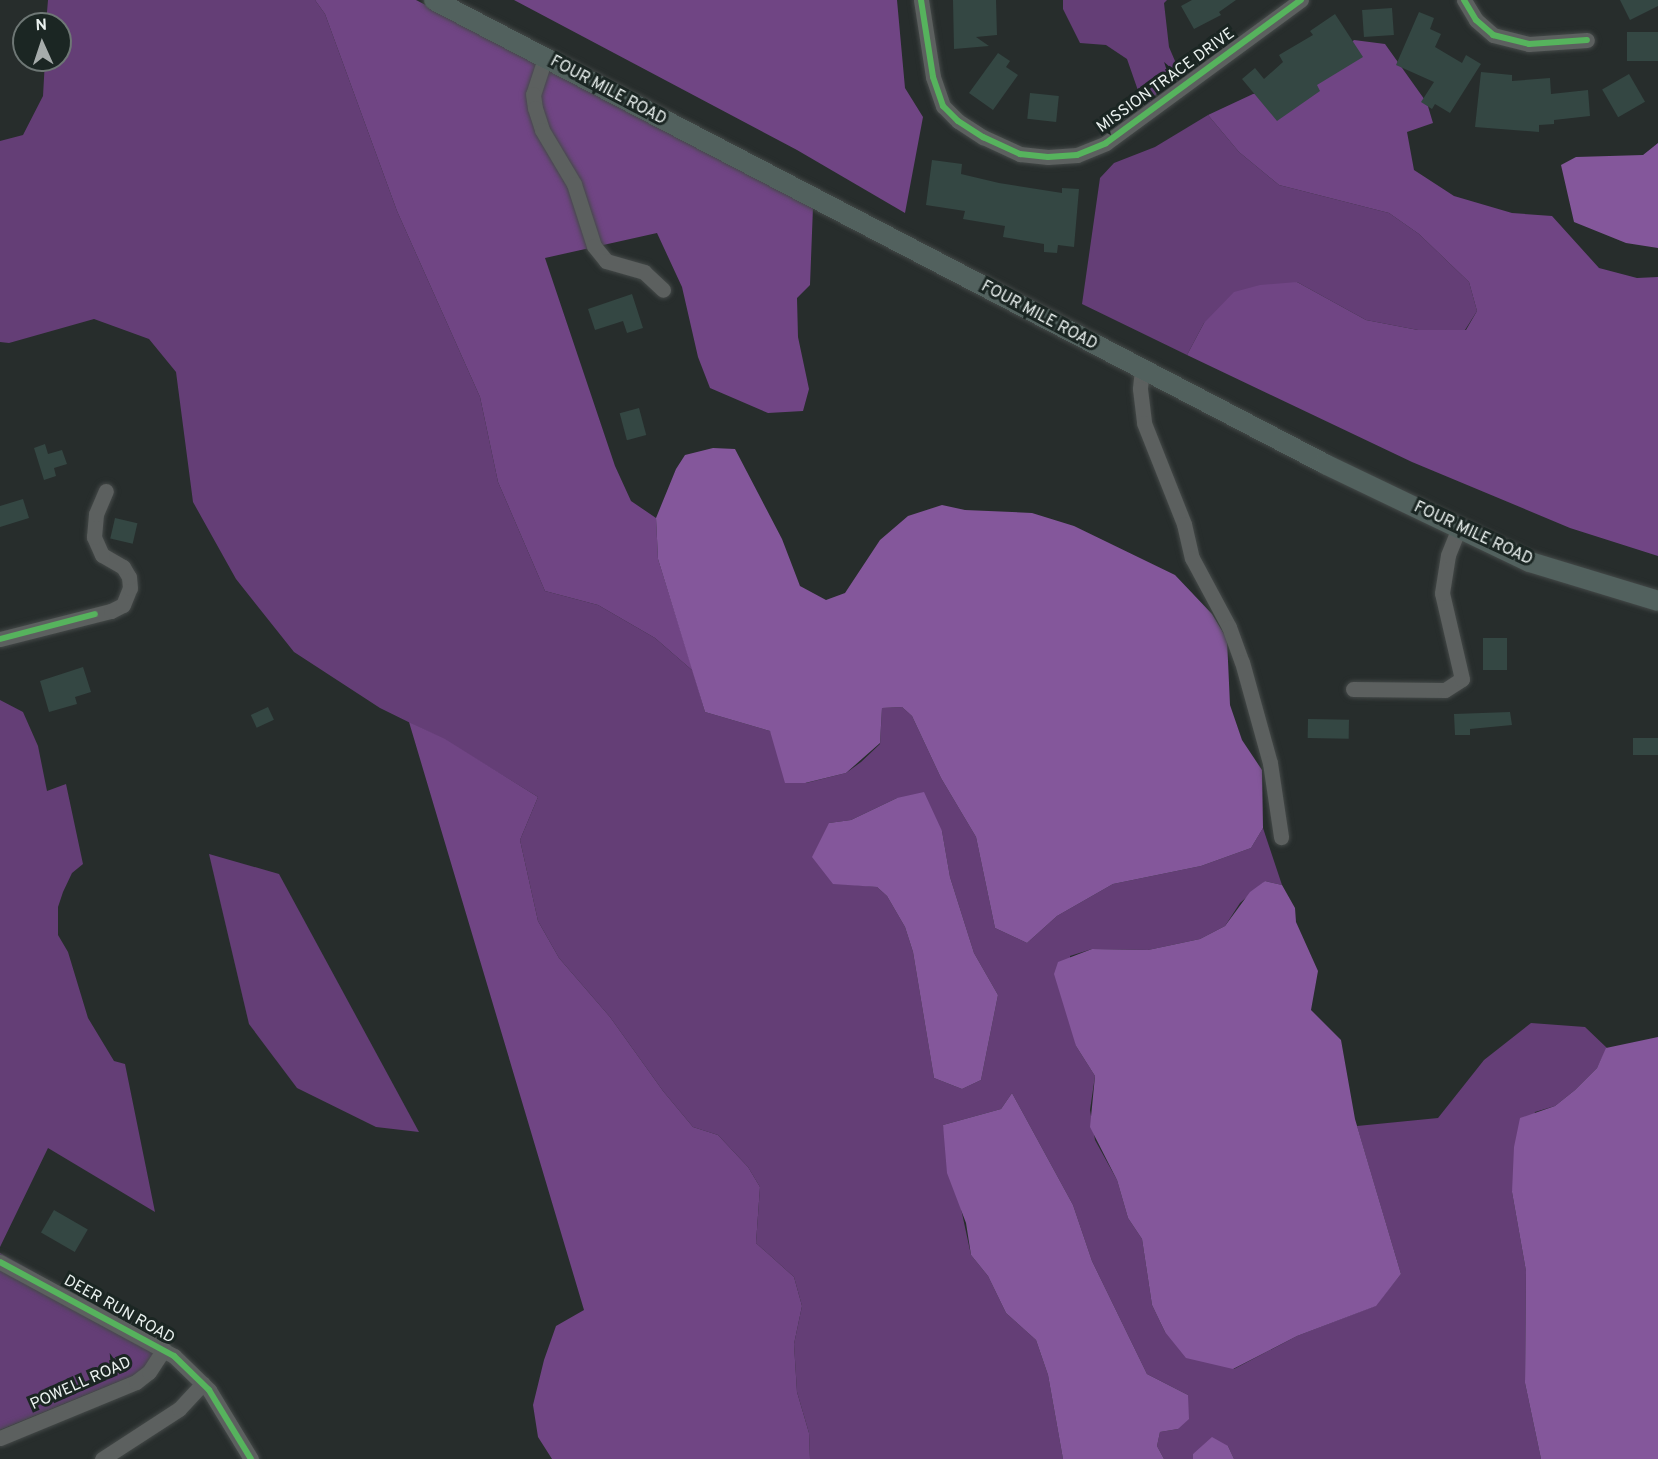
<!DOCTYPE html>
<html>
<head>
<meta charset="utf-8">
<style>
	body { margin:0 }
	#map { position:relative; width:1658px; height:1459px; overflow:hidden; background:#272d2c; font-family:Overpass,sans-serif }
	div>[style] { position:absolute }
	.green>* { inset:0; background:#643e76 }
	.forest>* { inset:0; background:#704584 }
	.water>* { inset:0; background:#84579b }
	.building>* { inset:0; background:#344743; transform-origin:0 0 }
	.roads { filter:drop-shadow(0 0 2px #444948) drop-shadow(0 0 2px #444948) }
	.minor>* { height:15px; margin:-7.5px; padding:0 7.5px; transform-origin:7.5px; border-radius:7.5px; background:#5c605f }
	.major>* { height:20px; margin:-10px; padding:0 10px; transform-origin:10px; border-radius:10px; background:#52615e }
	.cycleway>* { height:6px; margin:-3px; padding:0 3px; transform-origin:3px; border-radius:3px; background:#56b35d }
	span { translate:-50% -50%; white-space:nowrap; text-align:center; line-height:1.15; -webkit-text-stroke:6px #1b2623; paint-order:stroke }
	.street-label { font-size:16px; color:#eaf1ef }
	.north { position:absolute; left:12px; top:12px; width:60px; height:60px; box-sizing:border-box; background:#1b2623; border:2px solid #6e7775; border-radius:50%; rotate:357deg; font-size:16px; font-weight:700; line-height:24px; text-align:center; color:#eaf1ef }
	.north::after { content:''; display:block; margin:auto; width:21px; height:27px; background:#a6acab; clip-path:polygon(50% 0,100% 100%,50% 72%,0 100%) }
</style>
</head>
<body>
<div id="map">
	<div class="green">
		<i style="clip-path:polygon(evenodd,48px 0,315px 0,325px 14px,397px 211px,480px 397px,498px 482px,545px 591px,598px 605px,655px 638px,693px 671px,705px 712px,770px 731px,806px 783px,846px 773px,861px 762px,880px 744px,882px 708px,902px 707px,912px 716px,941px 778px,976px 837px,995px 928px,1027px 943px,1057px 916px,1113px 884px,1201px 866px,1251px 848px,1263px 828px,1282px 885px,1265px 881px,1240px 903px,1225px 926px,1200px 939px,1148px 950px,1092px 949px,1070px 956px,1076px 1046px,1095px 1076px,1090px 1110px,1095px 1140px,1117px 1180px,1128px 1218px,1142px 1239px,1152px 1305px,1165px 1332px,1234px 1369px,1297px 1336px,1375px 1306px,1401px 1274px,1357px 1126px,1438px 1118px,1484px 1060px,1531px 1023px,1585px 1027px,1607px 1048px,1597px 1068px,1575px 1090px,1555px 1106px,1535px 1112px,1512px 1192px,1526px 1271px,1525px 1383px,1541px 1459px,1234px 1459px,1228px 1446px,1193px 1454px,1193px 1459px,1164px 1459px,1157px 1446px,1160px 1432px,1178px 1429px,1188px 1395px,1147px 1374px,1092px 1261px,1073px 1205px,1012px 1093px,1001px 1109px,943px 1125px,971px 1255px,988px 1276px,1006px 1313px,1036px 1340px,1048px 1375px,1063px 1459px,810px 1459px,809px 1433px,797px 1392px,794px 1344px,802px 1306px,794px 1277px,756px 1243px,760px 1187px,748px 1167px,718px 1135px,693px 1127px,663px 1091px,610px 1017px,559px 958px,538px 921px,520px 840px,538px 797px,445px 740px,380px 708px,294px 652px,236px 579px,193px 502px,176px 372px,149px 339px,94px 319px,9px 343px,0 342px,0 141px,23px 135px,43px 96px,45px 60px,60px 60px,60px 24px,46px 24px,48px 0,897px 798px,942px 831px,950px 877px,974px 953px,998px 995px,981px 1080px,962px 1089px,934px 1078px,913px 952px,905px 927px,887px 896px,877px 887px,833px 883px,829px 823px,851px 820px,897px 798px)"></i>
		<i style="clip-path:polygon(1063px 0,1167px 0,1164px 3px,1169px 47px,1178px 68px,1149px 103px,1142px 102px,1127px 59px,1106px 45px,1080px 43px,1063px 9px)"></i>
		<i style="clip-path:polygon(1208px 115px,1239px 152px,1279px 185px,1389px 213px,1419px 234px,1469px 282px,1477px 311px,1465px 330px,1418px 330px,1366px 320px,1297px 282px,1204px 323px,1187px 355px,1082px 304px,1100px 178px,1114px 163px,1155px 147px)"></i>
		<i style="clip-path:polygon(0 700px,23px 712px,38px 746px,47px 791px,66px 784px,83px 864px,72px 873px,63px 892px,58px 907px,58px 935px,68px 952px,88px 1018px,114px 1061px,125px 1064px,155px 1212px,48px 1148px,0 1247px)"></i>
		<i style="clip-path:polygon(209px 854px,279px 874px,419px 1132px,376px 1127px,297px 1088px,249px 1024px)"></i>
		<i style="clip-path:polygon(0 1253px,145px 1334px,164px 1363px,0 1430px)"></i>
	</div>
	<div class="forest">
		<i style="clip-path:polygon(315px 0,416px 0,813px 207px,810px 285px,797px 298px,798px 337px,809px 389px,803px 411px,768px 413px,710px 388px,698px 357px,682px 287px,657px 233px,545px 258px,615px 466px,631px 501px,656px 518px,658px 559px,693px 671px,655px 638px,598px 605px,545px 591px,498px 482px,480px 397px,397px 211px,325px 14px)"></i>
		<i style="clip-path:polygon(514px 0,897px 0,905px 88px,923px 117px,905px 213px,797px 150px)"></i>
		<i style="clip-path:polygon(1354px 40px,1385px 44px,1427px 103px,1433px 123px,1407px 132px,1414px 170px,1454px 196px,1512px 213px,1552px 216px,1599px 268px,1637px 278px,1658px 277px,1658px 556px,1570px 528px,1412px 462px,1187px 355px,1204px 323px,1234px 292px,1260px 285px,1297px 282px,1366px 320px,1418px 330px,1466px 330px,1477px 311px,1469px 282px,1419px 234px,1389px 213px,1279px 185px,1239px 152px,1208px 115px,1253px 94px,1283px 89px,1336px 57px)"></i>
		<i style="clip-path:polygon(409px 722px,445px 739px,538px 797px,520px 840px,538px 921px,559px 958px,610px 1017px,663px 1091px,693px 1127px,718px 1135px,748px 1167px,760px 1187px,756px 1243px,794px 1277px,802px 1306px,794px 1344px,797px 1392px,809px 1433px,810px 1459px,552px 1459px,538px 1437px,533px 1405px,544px 1360px,556px 1326px,584px 1310px)"></i>
	</div>
	<div class="water">
		<i style="clip-path:polygon(1658px 143px,1658px 248px,1626px 243px,1574px 222px,1561px 165px,1576px 157px,1643px 155px)"></i>
		<i style="clip-path:polygon(713px 448px,735px 449px,782px 539px,800px 586px,826px 600px,845px 593px,880px 540px,908px 516px,942px 505px,965px 510px,1032px 513px,1074px 526px,1175px 575px,1212px 614px,1227px 639px,1230px 705px,1242px 740px,1262px 770px,1263px 828px,1251px 848px,1201px 866px,1113px 884px,1057px 916px,1027px 943px,995px 928px,976px 837px,941px 778px,912px 716px,902px 707px,882px 708px,880px 743px,846px 773px,805px 783px,785px 783px,770px 731px,705px 712px,658px 559px,656px 518px,676px 469px,685px 455px)"></i>
		<i style="clip-path:polygon(924px 792px,942px 831px,950px 877px,974px 953px,998px 995px,981px 1080px,962px 1089px,934px 1078px,913px 952px,905px 927px,887px 896px,877px 887px,833px 884px,812px 857px,829px 823px,851px 820px,897px 798px)"></i>
		<i style="clip-path:polygon(1265px 881px,1282px 885px,1295px 908px,1296px 922px,1318px 971px,1311px 1010px,1341px 1040px,1355px 1119px,1401px 1274px,1376px 1306px,1297px 1336px,1233px 1369px,1186px 1358px,1165px 1332px,1152px 1305px,1142px 1239px,1128px 1218px,1117px 1180px,1090px 1127px,1095px 1076px,1076px 1046px,1054px 974px,1058px 962px,1092px 949px,1148px 950px,1200px 939px,1225px 926px,1250px 892px)"></i>
		<i style="clip-path:polygon(1658px 1037px,1658px 1459px,1541px 1459px,1525px 1383px,1526px 1271px,1512px 1192px,1514px 1147px,1520px 1118px,1555px 1106px,1575px 1090px,1597px 1068px,1606px 1048px)"></i>
		<i style="clip-path:polygon(1012px 1093px,1073px 1205px,1092px 1261px,1147px 1374px,1188px 1395px,1189px 1419px,1178px 1429px,1160px 1432px,1157px 1446px,1164px 1459px,1063px 1459px,1048px 1375px,1036px 1340px,1006px 1313px,988px 1276px,971px 1255px,966px 1223px,947px 1173px,943px 1125px,1001px 1109px)"></i>
		<i style="clip-path:polygon(1212px 1437px,1228px 1446px,1234px 1459px,1193px 1459px,1193px 1454px)"></i>
	</div>
	<div class="building">
		<i style="clip-path:polygon(953px 0,996px 0,997px 35px,976px 37px,989px 46px,954px 49px)"></i>
		<i style="clip-path:polygon(1192px 0,1236px 0,1219px 12px,1221px 15px,1194px 29px,1181px 6px)"></i>
		<i style="clip-path:polygon(1620px 0,1658px 0,1658px 6px,1630px 20px)"></i>
		<i style="left:1392px;top:8px;width:27px;height:30px;rotate:86deg"></i>
		<i style="clip-path:polygon(1419px 12px,1434px 18px,1430px 29px,1441px 34px,1435px 47px,1462px 63px,1466px 55px,1481px 64px,1450px 113px,1435px 104px,1432px 109px,1421px 102px,1434px 82px,1396px 65px)"></i>
		<i style="clip-path:polygon(1335px 14px,1363px 57px,1317px 85px,1320px 91px,1277px 121px,1242px 79px,1255px 68px,1264px 79px,1283px 62px,1279px 55px,1313px 35px,1310px 31px)"></i>
		<i style="left:1658px;top:32px;width:29px;height:31px;rotate:90deg"></i>
		<i style="clip-path:polygon(998px 53px,1010px 61px,1006px 67px,1018px 75px,993px 110px,969px 93px)"></i>
		<i style="clip-path:polygon(1481px 72px,1512px 75px,1512px 81px,1550px 78px,1551px 94px,1588px 90px,1590px 116px,1554px 120px,1554px 124px,1539px 125px,1539px 132px,1475px 127px)"></i>
		<i style="left:1629px;top:74px;width:32px;height:31px;rotate:60deg"></i>
		<i style="left:1030px;top:93px;width:29px;height:26px;rotate:6deg"></i>
		<i style="clip-path:polygon(932px 160px,962px 164px,961px 174px,999px 183px,1062px 193px,1062px 188px,1079px 189px,1074px 247px,1058px 245px,1057px 253px,1044px 252px,1044px 244px,1003px 237px,1005px 226px,963px 219px,965px 211px,926px 205px)"></i>
		<i style="clip-path:polygon(632px 294px,643px 328px,627px 333px,623px 321px,595px 330px,588px 309px)"></i>
		<i style="left:639px;top:408px;width:28px;height:20px;rotate:75deg"></i>
		<i style="clip-path:polygon(45px 444px,48px 454px,62px 450px,67px 464px,54px 468px,56px 476px,44px 480px,34px 448px)"></i>
		<i style="clip-path:polygon(23px 499px,29px 518px,0 527px,0 506px)"></i>
		<i style="left:115px;top:518px;width:23px;height:21px;rotate:13deg"></i>
		<i style="left:1483px;top:638px;width:24px;height:32px"></i>
		<i style="clip-path:polygon(83px 667px,91px 692px,75px 697px,77px 704px,49px 712px,40px 681px)"></i>
		<i style="left:268px;top:707px;width:14px;height:19px;rotate:65deg"></i>
		<i style="clip-path:polygon(1510px 712px,1512px 725px,1470px 729px,1470px 735px,1455px 735px,1454px 714px)"></i>
		<i style="left:1308px;top:719px;width:41px;height:19px;rotate:1deg"></i>
		<i style="left:1633px;top:738px;width:25px;height:17px"></i>
		<i style="left:54px;top:1210px;width:39px;height:26px;rotate:30deg"></i>
	</div>
	<div class="roads">
		<div class="minor">
			<i style="left:921px;top:0;width:78px;rotate:81.1deg"></i>
			<i style="left:933px;top:77px;width:31px;rotate:71deg"></i>
			<i style="left:943px;top:106px;width:21px;rotate:45deg"></i>
			<i style="left:958px;top:121px;width:30px;rotate:33deg"></i>
			<i style="left:983px;top:137px;width:41px;rotate:24.7deg"></i>
			<i style="left:1020px;top:154px;width:28px;rotate:6deg"></i>
			<i style="left:1048px;top:157px;width:29px;rotate:-4deg"></i>
			<i style="left:1077px;top:155px;width:31px;rotate:-22deg"></i>
			<i style="left:1106px;top:143px;width:242px;rotate:-36.3deg"></i>
			<i style="left:1464px;top:0;width:23px;rotate:59deg"></i>
			<i style="left:1476px;top:20px;width:23px;rotate:41deg"></i>
			<i style="left:1493px;top:35px;width:37px;rotate:14deg"></i>
			<i style="left:1529px;top:44px;width:58px;rotate:-3.9deg"></i>
			<i style="left:545px;top:58px;width:38px;rotate:108deg"></i>
			<i style="left:533px;top:94px;width:14px;rotate:82deg"></i>
			<i style="left:535px;top:108px;width:23px;rotate:72deg"></i>
			<i style="left:542px;top:130px;width:63px;rotate:59.3deg"></i>
			<i style="left:574px;top:184px;width:65px;rotate:72.1deg"></i>
			<i style="left:594px;top:246px;width:19px;rotate:51deg"></i>
			<i style="left:606px;top:261px;width:40px;rotate:16deg"></i>
			<i style="left:644px;top:272px;width:26px;rotate:43deg"></i>
			<i style="left:1142px;top:369px;width:20px;rotate:96deg"></i>
			<i style="left:1140px;top:389px;width:34px;rotate:83deg"></i>
			<i style="left:1144px;top:423px;width:109px;rotate:68.4deg"></i>
			<i style="left:1184px;top:524px;width:35px;rotate:77deg"></i>
			<i style="left:1192px;top:558px;width:78px;rotate:61.8deg"></i>
			<i style="left:1229px;top:627px;width:37px;rotate:70deg"></i>
			<i style="left:1242px;top:662px;width:105px;rotate:74.5deg"></i>
			<i style="left:1270px;top:763px;width:75px;rotate:81.5deg"></i>
			<i style="left:0;top:639px;width:114px;rotate:-14.2deg"></i>
			<i style="left:111px;top:611px;width:13px;rotate:-27deg"></i>
			<i style="left:123px;top:605px;width:18px;rotate:-68deg"></i>
			<i style="left:130px;top:588px;width:11px;rotate:-95deg"></i>
			<i style="left:129px;top:577px;width:12px;rotate:-121deg"></i>
			<i style="left:123px;top:567px;width:24px;rotate:-150deg"></i>
			<i style="left:102px;top:555px;width:20px;rotate:-114deg"></i>
			<i style="left:94px;top:537px;width:23px;rotate:-85deg"></i>
			<i style="left:96px;top:514px;width:25px;rotate:-67deg"></i>
			<i style="left:1353px;top:689px;width:92px;rotate:0.6deg"></i>
			<i style="left:1445px;top:690px;width:20px;rotate:-33deg"></i>
			<i style="left:1462px;top:679px;width:88px;rotate:-103.1deg"></i>
			<i style="left:1442px;top:593px;width:38px;rotate:-81deg"></i>
			<i style="left:1448px;top:555px;width:29px;rotate:-68deg"></i>
			<i style="left:0;top:1262px;width:198px;rotate:28.4deg"></i>
			<i style="left:174px;top:1356px;width:49px;rotate:44.2deg"></i>
			<i style="left:209px;top:1390px;width:81px;rotate:58.7deg"></i>
			<i style="left:0;top:1438px;width:147px;rotate:-22.4deg"></i>
			<i style="left:136px;top:1382px;width:16px;rotate:-38deg"></i>
			<i style="left:149px;top:1372px;width:27px;rotate:-57deg"></i>
			<i style="left:102px;top:1459px;width:92px;rotate:-33deg"></i>
			<i style="left:179px;top:1409px;width:35px;rotate:-47deg"></i>
		</div>
		<div class="major">
			<i style="left:434px;top:0;width:1005px;rotate:27.51deg"></i>
			<i style="left:1325px;top:464px;width:227px;rotate:25.6deg"></i>
			<i style="left:1530px;top:562px;width:134px;rotate:16.9deg"></i>
		</div>
	</div>
	<div class="cycleway">
		<i style="left:921px;top:0;width:78px;rotate:81.1deg"></i>
		<i style="left:933px;top:77px;width:31px;rotate:71deg"></i>
		<i style="left:943px;top:106px;width:21px;rotate:45deg"></i>
		<i style="left:958px;top:121px;width:30px;rotate:33deg"></i>
		<i style="left:983px;top:137px;width:41px;rotate:24.7deg"></i>
		<i style="left:1020px;top:154px;width:28px;rotate:6deg"></i>
		<i style="left:1048px;top:157px;width:29px;rotate:-4deg"></i>
		<i style="left:1077px;top:155px;width:31px;rotate:-22deg"></i>
		<i style="left:1106px;top:143px;width:242px;rotate:-36.3deg"></i>
		<i style="left:1464px;top:0;width:23px;rotate:59deg"></i>
		<i style="left:1476px;top:20px;width:23px;rotate:41deg"></i>
		<i style="left:1493px;top:35px;width:37px;rotate:14deg"></i>
		<i style="left:1529px;top:44px;width:58px;rotate:-3.9deg"></i>
		<i style="left:0;top:639px;width:98px;rotate:-14.7deg"></i>
		<i style="left:0;top:1262px;width:198px;rotate:28.4deg"></i>
		<i style="left:174px;top:1356px;width:49px;rotate:44.2deg"></i>
		<i style="left:209px;top:1390px;width:81px;rotate:58.7deg"></i>
	</div>
	<div class="street-label">
		<span style="left:1166px;top:81px;rotate:-36deg">MISSION TRACE DRIVE</span>
		<span style="left:608px;top:91px;rotate:28deg">FOUR MILE ROAD</span>
		<span style="left:1039px;top:316px;rotate:28deg">FOUR MILE ROAD</span>
		<span style="left:1473px;top:534px;rotate:25deg">FOUR MILE ROAD</span>
		<span style="left:119px;top:1310px;rotate:29deg">DEER RUN ROAD</span>
		<span style="left:81px;top:1384px;rotate:-24deg">POWELL ROAD</span>
	</div>
	<div class="north">N</div>
</div>
</body>
</html>
